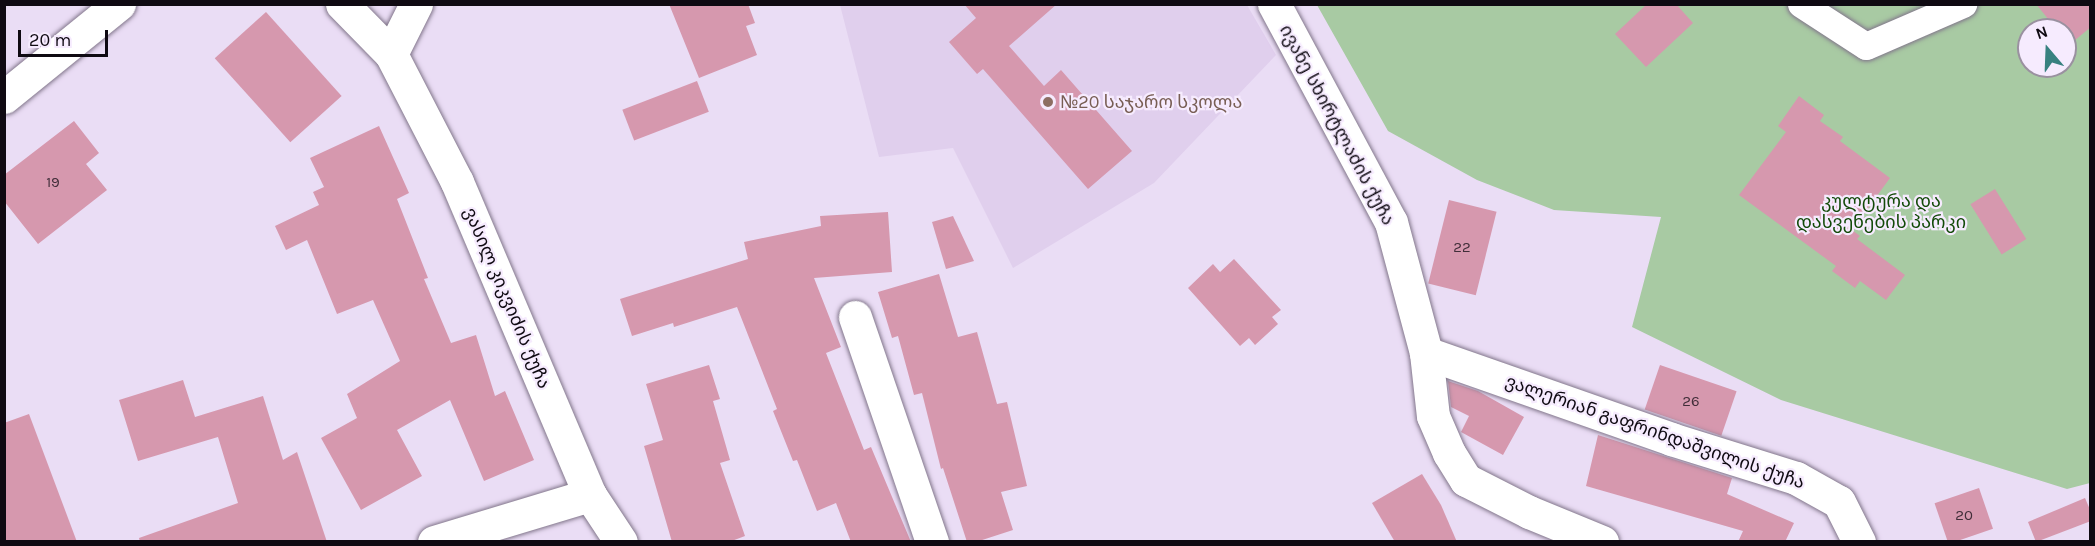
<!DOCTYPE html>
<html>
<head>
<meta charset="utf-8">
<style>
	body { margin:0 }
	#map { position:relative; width:2095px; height:546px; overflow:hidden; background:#eaddf5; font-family:Karla,"Noto Sans Georgian",sans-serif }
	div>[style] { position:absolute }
	.built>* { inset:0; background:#e0cfed }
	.green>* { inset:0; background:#a8caa3 }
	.building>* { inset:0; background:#d698ae; transform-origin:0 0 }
	.roads { filter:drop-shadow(0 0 2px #82768b) drop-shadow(0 0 2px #82768b) }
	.pedestrian>* { height:27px; margin:-13.5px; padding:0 13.5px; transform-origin:13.5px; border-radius:13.5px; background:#fff }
	.minor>* { height:33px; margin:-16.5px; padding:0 16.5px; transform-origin:16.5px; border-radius:16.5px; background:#fff }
	.dots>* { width:16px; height:16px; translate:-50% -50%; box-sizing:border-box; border:3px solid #f6ebfe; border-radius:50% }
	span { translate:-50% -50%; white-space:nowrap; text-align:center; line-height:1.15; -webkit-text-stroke:4.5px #f6ebfe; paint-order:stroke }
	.number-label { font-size:15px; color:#412e39 }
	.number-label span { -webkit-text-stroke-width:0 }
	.education-label { font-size:18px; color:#785e54 }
	.left { translate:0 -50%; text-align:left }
	.street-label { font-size:18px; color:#0f0a12 }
	.park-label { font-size:18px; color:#124a08 }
	.frame { position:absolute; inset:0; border:6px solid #0f0a12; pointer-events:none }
	.north { position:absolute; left:2017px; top:18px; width:60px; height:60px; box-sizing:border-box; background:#f6ebfe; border:2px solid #9a91a0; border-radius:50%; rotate:341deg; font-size:16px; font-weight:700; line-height:24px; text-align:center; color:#0f0a12 }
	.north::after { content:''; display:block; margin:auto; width:21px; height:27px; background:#388180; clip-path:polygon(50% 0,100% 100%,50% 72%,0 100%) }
	.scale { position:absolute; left:18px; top:30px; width:90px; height:27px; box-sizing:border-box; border:3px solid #0f0a12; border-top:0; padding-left:8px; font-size:18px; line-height:21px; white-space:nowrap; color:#0f0a12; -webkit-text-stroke:4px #f6ebfe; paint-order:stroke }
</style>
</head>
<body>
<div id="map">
	<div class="built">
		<i style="clip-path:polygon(840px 5px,1247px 5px,1276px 55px,1154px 183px,1013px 268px,953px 148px,879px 157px)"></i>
	</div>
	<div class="green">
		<i style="clip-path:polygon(evenodd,1317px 5px,2090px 5px,2090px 483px,2067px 489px,1781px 400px,1632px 327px,1661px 217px,1554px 210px,1477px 180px,1388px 131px,1317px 5px,2029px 30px,2065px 30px,2065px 66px,2029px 66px,2029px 30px)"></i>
	</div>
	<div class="building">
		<i style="clip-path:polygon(669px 4px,748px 4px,755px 23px,746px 26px,757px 55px,699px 78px)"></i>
		<i style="clip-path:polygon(964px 4px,1057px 4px,1009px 46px,1044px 86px,1061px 70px,1132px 151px,1088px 189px,983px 69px,977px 74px,949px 42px,976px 18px)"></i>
		<i style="clip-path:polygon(1647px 4px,1676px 4px,1693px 23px,1646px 67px,1615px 34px)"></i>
		<i style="clip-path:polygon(2036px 4px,2091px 4px,2091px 27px,2069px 45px,2065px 40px,2065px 30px,2057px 30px)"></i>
		<i style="left:266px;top:12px;width:113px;height:69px;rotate:48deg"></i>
		<i style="left:697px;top:81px;width:33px;height:80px;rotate:69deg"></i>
		<i style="clip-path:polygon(1799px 96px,1824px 115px,1820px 121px,1843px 137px,1840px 141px,1890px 178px,1852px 230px,1860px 236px,1857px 239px,1905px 275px,1886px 300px,1860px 281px,1855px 288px,1832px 271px,1836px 266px,1739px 195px,1786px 132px,1778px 126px)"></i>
		<i style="clip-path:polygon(74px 121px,99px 153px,86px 164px,107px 190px,38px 244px,4px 201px,4px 175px)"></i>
		<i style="clip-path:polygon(379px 126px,409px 193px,397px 199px,428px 278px,424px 279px,451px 343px,476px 335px,495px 396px,505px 391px,534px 460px,484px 481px,450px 400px,397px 430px,422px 476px,361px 510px,321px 438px,357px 418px,347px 394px,400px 361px,373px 300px,337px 314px,307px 240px,286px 250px,275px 226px,319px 205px,313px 192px,324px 187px,310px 158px)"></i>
		<i style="left:1995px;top:189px;width:59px;height:29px;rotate:58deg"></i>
		<i style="left:1449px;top:200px;width:49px;height:86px;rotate:14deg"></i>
		<i style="clip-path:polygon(888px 212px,892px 272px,814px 278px,841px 347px,826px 353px,864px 450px,871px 447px,911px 542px,851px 542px,836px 503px,817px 511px,797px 460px,793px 461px,773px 411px,777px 409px,737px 307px,674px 327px,673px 323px,632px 336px,620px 299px,748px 259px,744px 242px,821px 226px,820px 216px)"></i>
		<i style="clip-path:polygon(953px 216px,974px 261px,946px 269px,932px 222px)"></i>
		<i style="clip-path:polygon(1234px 259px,1281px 310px,1272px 317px,1278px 324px,1255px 345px,1249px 338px,1240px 346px,1188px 288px,1213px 264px,1220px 272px)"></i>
		<i style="clip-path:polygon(939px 274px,958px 337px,977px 332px,997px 404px,1007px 402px,1027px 486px,1001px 492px,1013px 530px,976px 542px,967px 542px,943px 468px,941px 469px,922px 393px,914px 395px,898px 336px,892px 338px,878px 292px)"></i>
		<i style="clip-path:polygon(709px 365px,720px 399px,713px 401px,730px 460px,720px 463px,745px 536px,729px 542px,672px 542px,644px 446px,663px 440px,646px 384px)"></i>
		<i style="left:1660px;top:365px;width:81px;height:47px;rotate:19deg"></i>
		<i style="clip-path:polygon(183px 380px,195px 417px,263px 396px,283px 460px,297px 452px,327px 542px,140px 542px,139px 538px,238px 503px,218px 437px,138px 461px,119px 400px)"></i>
		<i style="clip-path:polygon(1448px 381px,1478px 391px,1524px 417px,1503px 455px,1461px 432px,1469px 416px,1451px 407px)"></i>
		<i style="clip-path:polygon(29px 414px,77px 542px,4px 542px,4px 423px)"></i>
		<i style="clip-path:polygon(1598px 435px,1732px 478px,1727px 494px,1794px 523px,1785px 542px,1738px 542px,1743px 531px,1586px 486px)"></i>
		<i style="clip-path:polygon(1422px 474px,1441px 505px,1457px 542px,1395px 542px,1372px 503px)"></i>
		<i style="left:1979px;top:488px;width:43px;height:47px;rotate:71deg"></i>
		<i style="clip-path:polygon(2085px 498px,2091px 512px,2091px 521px,2036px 542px,2028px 522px)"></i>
	</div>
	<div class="roads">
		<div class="pedestrian">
			<i style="left:1801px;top:4px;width:77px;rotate:32.9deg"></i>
			<i style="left:1866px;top:46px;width:106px;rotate:-23.4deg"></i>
		</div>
		<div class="minor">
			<i style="left:342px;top:4px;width:70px;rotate:45.6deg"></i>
			<i style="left:391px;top:54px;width:144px;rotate:62.7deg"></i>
			<i style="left:457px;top:182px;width:340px;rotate:67deg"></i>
			<i style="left:590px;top:495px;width:56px;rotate:56.6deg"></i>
			<i style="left:1274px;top:4px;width:247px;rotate:61.8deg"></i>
			<i style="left:1391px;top:222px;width:136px;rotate:75deg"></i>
			<i style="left:1426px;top:353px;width:63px;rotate:83.7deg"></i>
			<i style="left:1433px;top:416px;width:40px;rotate:66.6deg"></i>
			<i style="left:1449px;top:453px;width:32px;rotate:58deg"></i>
			<i style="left:1466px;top:480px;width:71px;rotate:26.9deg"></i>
			<i style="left:1529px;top:512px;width:79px;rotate:22.3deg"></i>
			<i style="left:391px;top:54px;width:56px;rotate:-63.4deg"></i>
			<i style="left:4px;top:97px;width:148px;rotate:-39deg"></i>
			<i style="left:855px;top:317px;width:238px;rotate:71.1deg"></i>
			<i style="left:1426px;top:353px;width:260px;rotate:19.3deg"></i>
			<i style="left:1671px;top:439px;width:131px;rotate:17.3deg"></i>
			<i style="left:1796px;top:478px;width:49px;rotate:29.2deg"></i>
			<i style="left:1839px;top:502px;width:45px;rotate:63.4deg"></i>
			<i style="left:434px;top:542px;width:163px;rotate:-16.8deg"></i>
		</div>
	</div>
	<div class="dots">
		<i style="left:1048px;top:102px;background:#8d6e63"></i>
	</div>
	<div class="number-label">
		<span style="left:53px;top:183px">19</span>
		<span style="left:1462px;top:248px">22</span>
		<span style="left:1691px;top:402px">26</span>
		<span style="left:1964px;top:516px">20</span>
	</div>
	<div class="education-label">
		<span class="left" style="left:1060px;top:102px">№20 საჯარო სკოლა</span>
	</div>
	<div class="street-label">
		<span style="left:1337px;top:125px;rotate:62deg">ივანე სხირტლაძის ქუჩა</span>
		<span style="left:507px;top:298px;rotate:67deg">ვასილ კიკვიძის ქუჩა</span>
		<span style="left:1655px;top:432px;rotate:19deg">ვალერიან გაფრინდაშვილის ქუჩა</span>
	</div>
	<div class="park-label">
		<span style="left:1881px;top:212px">კულტურა და<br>დასვენების პარკი</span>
	</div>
	<div class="frame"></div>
	<div class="north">N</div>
	<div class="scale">20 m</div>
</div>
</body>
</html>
